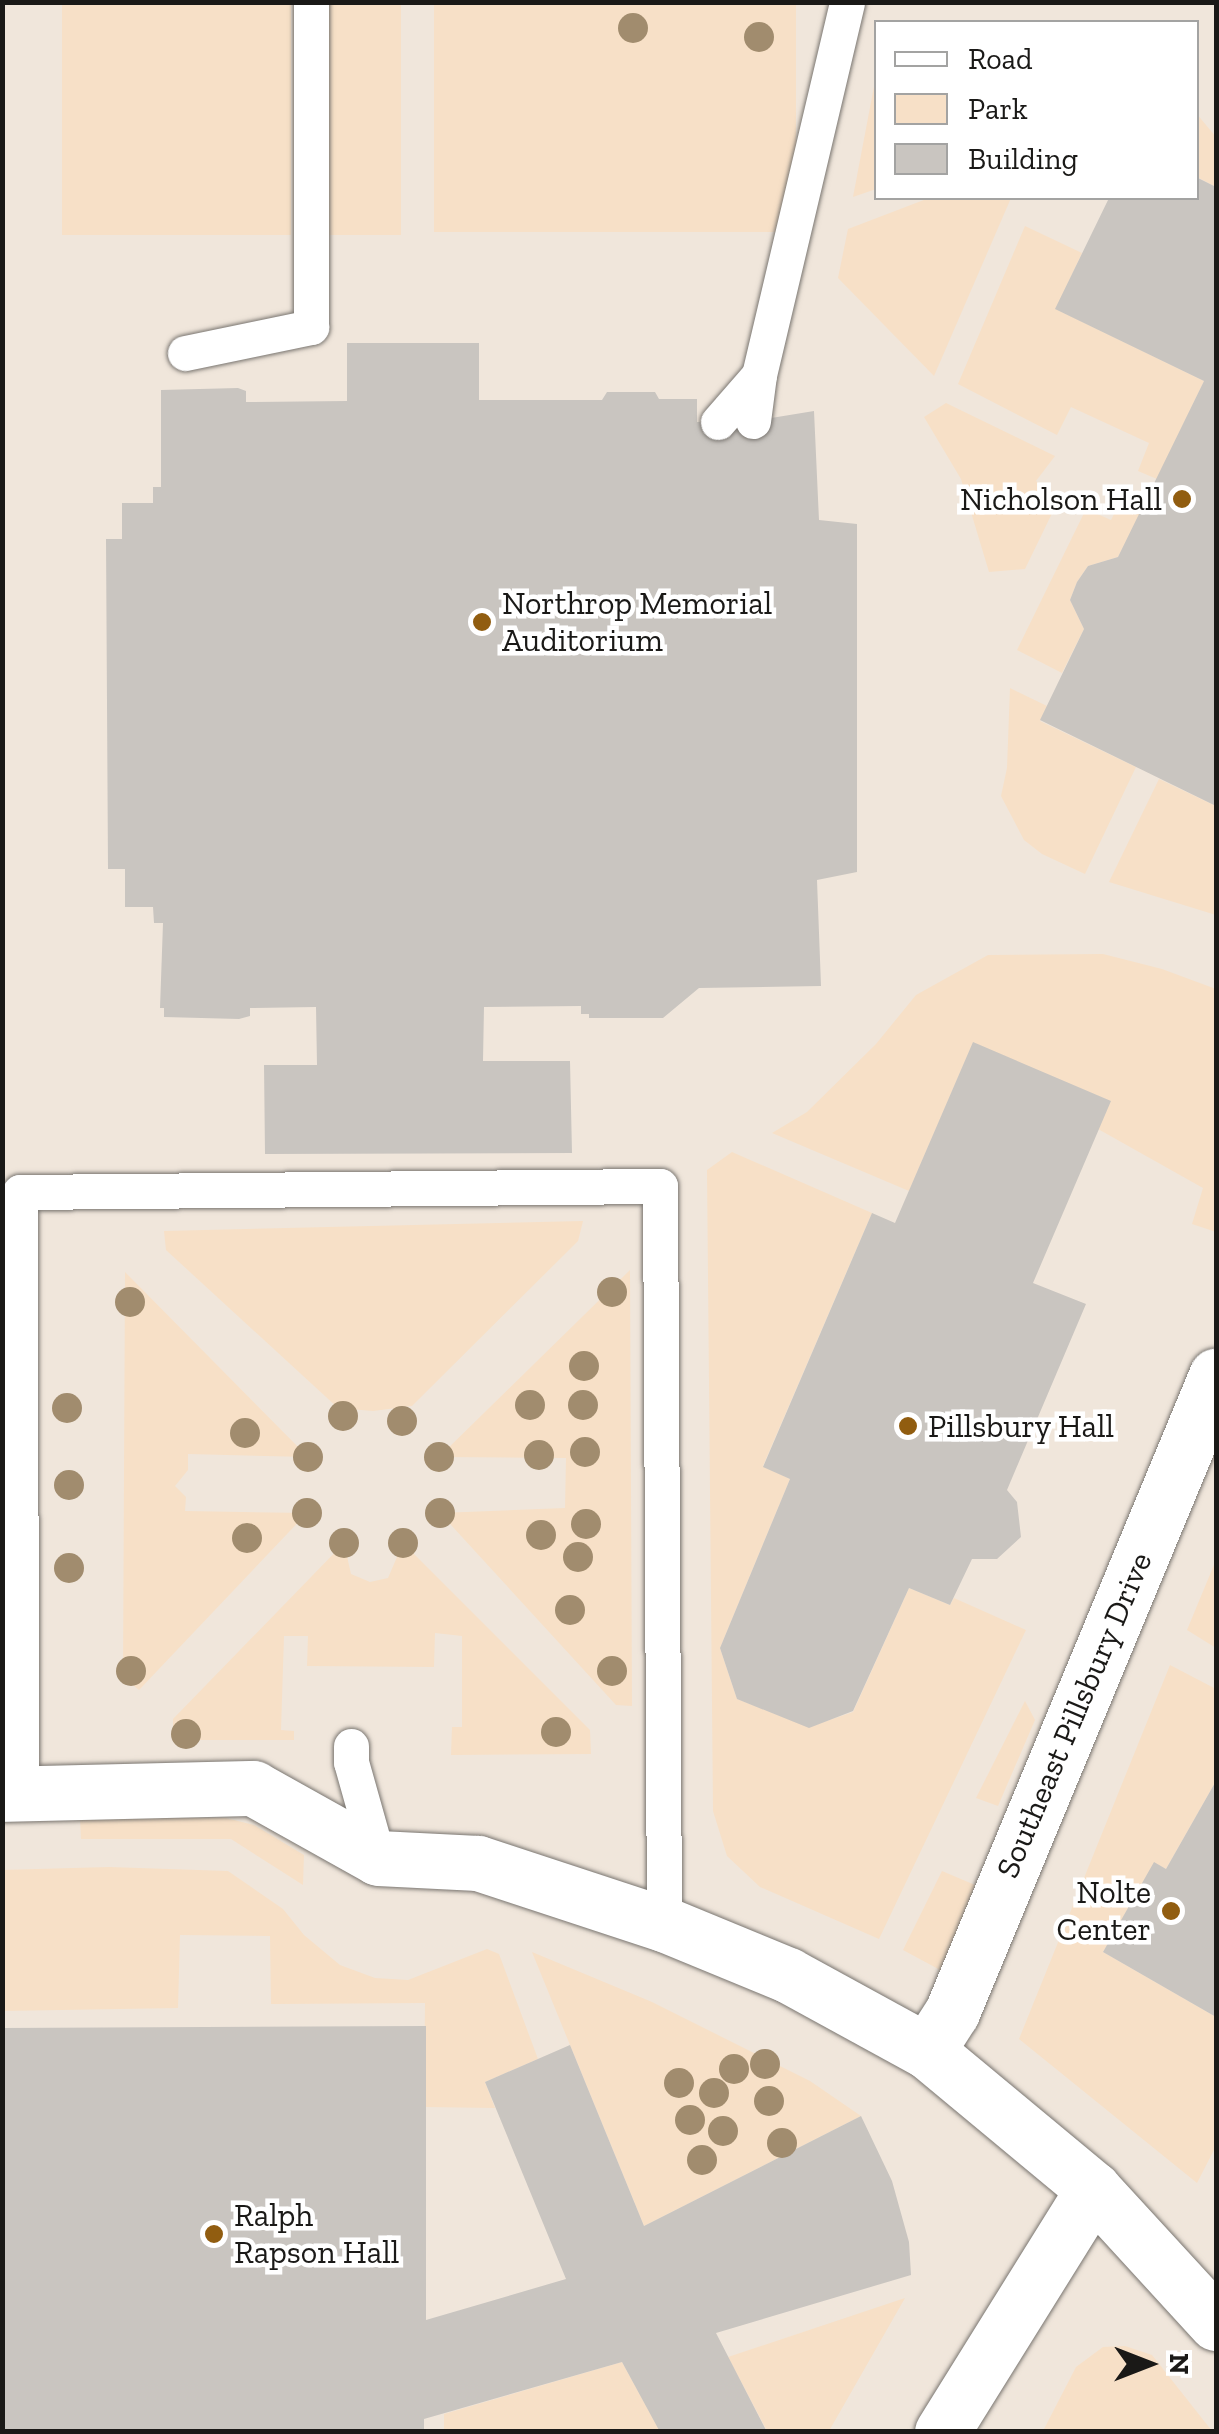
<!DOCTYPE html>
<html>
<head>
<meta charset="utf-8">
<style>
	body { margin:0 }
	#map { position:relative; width:1219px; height:2434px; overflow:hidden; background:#f7f2ee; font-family:"Zilla Slab",serif }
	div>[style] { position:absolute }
	.built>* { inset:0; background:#f0e6db }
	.green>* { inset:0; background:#f7e0c7; transform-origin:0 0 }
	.building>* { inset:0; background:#c9c5c0 }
	.roads { filter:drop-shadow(0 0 2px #797570) drop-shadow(0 0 2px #797570) }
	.lane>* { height:35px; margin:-17.5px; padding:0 17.5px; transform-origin:17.5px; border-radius:17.5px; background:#fff }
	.street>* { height:55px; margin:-27.5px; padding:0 27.5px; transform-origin:27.5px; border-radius:27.5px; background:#fff }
	.secondary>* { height:55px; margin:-27.5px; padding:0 27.5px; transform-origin:27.5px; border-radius:27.5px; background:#fff }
	.trees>* { width:30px; height:30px; margin:-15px; border-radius:50%; background:#a18c6e }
	.dots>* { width:28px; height:28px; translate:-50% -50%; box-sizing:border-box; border:5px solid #fff; border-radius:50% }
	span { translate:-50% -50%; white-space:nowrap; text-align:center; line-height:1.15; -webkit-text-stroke:9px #fff; paint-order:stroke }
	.poi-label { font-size:32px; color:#1a1917 }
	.right { translate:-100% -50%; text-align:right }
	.left { translate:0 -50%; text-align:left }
	.street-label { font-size:32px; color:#1a1917 }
	.frame { position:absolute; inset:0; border:5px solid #1a1917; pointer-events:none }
	.legend { position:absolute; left:874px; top:20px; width:325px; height:180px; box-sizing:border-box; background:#fff; border:2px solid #a3a3a2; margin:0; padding:12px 18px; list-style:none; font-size:30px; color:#1a1917 }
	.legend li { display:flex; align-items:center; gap:20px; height:50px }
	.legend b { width:50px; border:2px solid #a3a3a2 }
	.north { position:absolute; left:1099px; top:2314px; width:100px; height:100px; -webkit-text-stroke:8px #fff; paint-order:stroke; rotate:90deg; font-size:28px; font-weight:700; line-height:40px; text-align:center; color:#1a1917 }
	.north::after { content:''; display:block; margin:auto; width:35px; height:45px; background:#1a1917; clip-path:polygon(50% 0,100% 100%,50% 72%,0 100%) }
</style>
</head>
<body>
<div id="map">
	<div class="built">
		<i style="clip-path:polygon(evenodd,3px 3px,1216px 3px,1216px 2431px,3px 2431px,3px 3px,876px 22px,1196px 22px,1196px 198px,876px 198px,876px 22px)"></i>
	</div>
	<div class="green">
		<i style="left:62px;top:3px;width:229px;height:232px"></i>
		<i style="left:329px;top:3px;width:72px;height:232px"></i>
		<i style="left:434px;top:3px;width:362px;height:229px"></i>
		<i style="clip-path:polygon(876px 76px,876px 189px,853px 197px)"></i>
		<i style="clip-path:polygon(1196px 113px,1216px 137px,1216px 187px,1197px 177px)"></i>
		<i style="clip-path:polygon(929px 198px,1011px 198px,934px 376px,838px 278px,848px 229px)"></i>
		<i style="clip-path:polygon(1025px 226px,1082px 253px,1056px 309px,1204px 381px,1157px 479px,1138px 471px,1149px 443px,1071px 407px,1057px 435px,958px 384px)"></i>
		<i style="clip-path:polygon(946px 403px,1055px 456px,1036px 481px,1059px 499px,1025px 569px,989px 572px,961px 479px,924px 417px)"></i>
		<i style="clip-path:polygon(1121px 500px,1142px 510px,1118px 557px,1088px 566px,1077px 582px,1070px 600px,1084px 629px,1062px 673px,1017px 650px,1086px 509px,1111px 520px)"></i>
		<i style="clip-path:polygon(1010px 688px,1047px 706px,1040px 721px,1136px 767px,1085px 874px,1042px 854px,1024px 840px,1001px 796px,1007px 768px)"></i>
		<i style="clip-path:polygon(1159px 779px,1216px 806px,1216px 915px,1109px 882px)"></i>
		<i style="clip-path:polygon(1103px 954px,1162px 969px,1216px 989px,1216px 1232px,1192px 1224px,1203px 1188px,1098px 1129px,1110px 1101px,973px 1043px,909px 1191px,772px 1133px,807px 1112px,876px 1044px,916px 995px,988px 955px)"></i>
		<i style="clip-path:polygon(732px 1152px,872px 1213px,763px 1466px,790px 1479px,720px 1648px,737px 1699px,809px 1727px,853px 1712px,909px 1588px,950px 1605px,954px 1598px,1026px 1630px,879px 1939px,760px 1887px,727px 1856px,713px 1811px,707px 1170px)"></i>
		<i style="clip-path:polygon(583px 1221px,578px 1241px,412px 1406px,373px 1411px,338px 1408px,166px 1250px,164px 1231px)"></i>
		<i style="clip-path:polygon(630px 1270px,632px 1706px,616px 1705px,440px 1513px,565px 1508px,566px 1458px,439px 1457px)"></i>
		<i style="clip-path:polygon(125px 1272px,308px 1457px,188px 1454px,188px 1470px,175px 1486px,186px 1497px,185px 1511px,307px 1513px,139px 1690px,123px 1677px)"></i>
		<i style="clip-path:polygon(344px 1543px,351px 1574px,370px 1582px,388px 1578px,403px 1543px,590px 1730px,591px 1754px,451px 1755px,452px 1727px,462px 1727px,462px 1636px,435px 1633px,434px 1667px,307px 1666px,308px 1636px,284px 1636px,281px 1730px,294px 1731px,294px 1740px,173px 1740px,173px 1719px)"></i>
		<i style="clip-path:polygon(1216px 1560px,1216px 1648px,1187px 1630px)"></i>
		<i style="clip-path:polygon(1170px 1665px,1216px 1689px,1216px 1781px,1166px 1869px,1154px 1863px,1103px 1952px,1216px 2017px,1216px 2146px,1197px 2183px,1019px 2039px)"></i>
		<i style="clip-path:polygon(1025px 1701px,1035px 1720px,998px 1806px,976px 1798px)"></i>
		<i style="clip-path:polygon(80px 1818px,226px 1818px,254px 1825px,304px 1855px,303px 1885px,231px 1839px,81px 1839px)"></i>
		<i style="clip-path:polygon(109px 1867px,228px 1871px,283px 1909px,304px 1935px,340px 1965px,375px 1978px,408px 1980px,487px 1949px,499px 1954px,538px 2059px,485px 2082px,495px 2108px,424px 2107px,425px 2003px,271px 2004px,270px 1936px,180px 1935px,178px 2008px,3px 2011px,2px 1870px)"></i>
		<i style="clip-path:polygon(942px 1871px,975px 1885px,942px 1971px,903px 1950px)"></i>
		<i style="clip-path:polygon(532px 1952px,652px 2002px,810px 2081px,861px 2116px,644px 2226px)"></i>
		<i style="clip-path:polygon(905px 2298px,829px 2431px,767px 2431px,728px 2357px)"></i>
		<i style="clip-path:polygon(1125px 2346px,1152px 2355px,1212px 2431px,1043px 2431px,1076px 2367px,1103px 2347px)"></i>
		<i style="clip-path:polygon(622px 2362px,660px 2431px,444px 2431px,444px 2414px)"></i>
	</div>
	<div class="building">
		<i style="clip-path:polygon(1196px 177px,1216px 187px,1216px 806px,1040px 720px,1084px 629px,1070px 600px,1077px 582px,1088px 566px,1118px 557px,1204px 381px,1055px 309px,1109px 198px,1196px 198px)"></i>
		<i style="clip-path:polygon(347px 343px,479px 343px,479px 400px,602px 400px,607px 392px,655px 392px,659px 399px,697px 399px,697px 422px,753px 421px,814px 411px,819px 520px,857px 524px,857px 872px,817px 880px,821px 986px,699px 988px,663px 1018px,589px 1018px,589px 1014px,581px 1014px,581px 1006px,484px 1007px,483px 1061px,570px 1061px,572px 1153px,265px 1154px,264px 1065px,317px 1065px,316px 1007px,250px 1008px,250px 1016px,239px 1019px,164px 1017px,164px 1008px,160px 1008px,163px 923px,154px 923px,153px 907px,125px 907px,125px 869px,108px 869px,106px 539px,122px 539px,122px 503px,153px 503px,153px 487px,161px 487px,161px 390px,238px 388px,246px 391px,246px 402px,347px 401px)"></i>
		<i style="clip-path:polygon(973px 1042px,1111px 1101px,1033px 1283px,1086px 1304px,1007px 1490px,1017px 1502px,1021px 1537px,997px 1559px,972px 1559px,950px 1605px,909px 1588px,853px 1711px,809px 1728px,737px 1699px,720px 1648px,790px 1479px,763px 1467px,872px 1213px,895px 1223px)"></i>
		<i style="clip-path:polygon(1216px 1781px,1216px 2017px,1103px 1952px,1154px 1862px,1166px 1869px)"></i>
		<i style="clip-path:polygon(426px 2026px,426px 2320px,566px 2279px,485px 2082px,570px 2045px,644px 2226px,861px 2116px,892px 2181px,909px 2242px,911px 2275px,716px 2333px,767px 2432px,660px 2432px,622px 2362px,424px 2419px,424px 2432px,2px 2432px,2px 2028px)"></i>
	</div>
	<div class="roads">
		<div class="lane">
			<i style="left:185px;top:353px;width:129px;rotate:-11.7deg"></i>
			<i style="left:311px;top:327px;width:325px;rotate:-90deg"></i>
			<i style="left:753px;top:421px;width:46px;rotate:-82.6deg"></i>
			<i style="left:759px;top:375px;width:383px;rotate:-76.7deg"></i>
			<i style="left:718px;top:422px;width:62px;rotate:-48.9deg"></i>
			<i style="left:351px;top:1746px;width:16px;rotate:90deg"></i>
			<i style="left:351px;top:1762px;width:100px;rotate:74.3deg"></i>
			<i style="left:21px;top:1793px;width:601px;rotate:-90.1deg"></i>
			<i style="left:20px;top:1192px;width:640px;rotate:-0.54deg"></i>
			<i style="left:660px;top:1186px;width:738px;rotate:89.69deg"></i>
		</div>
		<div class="street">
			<i style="left:2px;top:1794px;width:251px;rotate:-1.4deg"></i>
			<i style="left:253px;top:1788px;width:143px;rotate:29.2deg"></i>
			<i style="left:927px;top:2051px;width:46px;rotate:-57.3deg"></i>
			<i style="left:952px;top:2012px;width:689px;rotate:-67.46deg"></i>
		</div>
		<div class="secondary">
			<i style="left:378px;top:1858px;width:100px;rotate:2.9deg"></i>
			<i style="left:478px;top:1863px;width:196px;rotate:18.2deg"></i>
			<i style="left:664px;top:1924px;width:134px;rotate:22.4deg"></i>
			<i style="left:788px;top:1975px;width:158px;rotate:28.7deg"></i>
			<i style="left:927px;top:2051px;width:216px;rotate:39.7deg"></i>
			<i style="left:1093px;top:2189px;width:182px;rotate:47.5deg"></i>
			<i style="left:942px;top:2432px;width:286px;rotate:-58.1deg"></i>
		</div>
	</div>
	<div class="trees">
		<i style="left:633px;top:28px"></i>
		<i style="left:759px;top:37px"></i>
		<i style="left:612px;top:1292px"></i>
		<i style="left:130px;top:1302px"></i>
		<i style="left:584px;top:1366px"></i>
		<i style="left:530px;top:1405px"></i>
		<i style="left:583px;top:1405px"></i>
		<i style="left:67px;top:1408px"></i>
		<i style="left:343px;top:1416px"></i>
		<i style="left:402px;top:1421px"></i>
		<i style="left:245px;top:1433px"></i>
		<i style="left:585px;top:1452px"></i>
		<i style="left:539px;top:1455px"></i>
		<i style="left:308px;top:1457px"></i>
		<i style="left:439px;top:1457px"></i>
		<i style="left:69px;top:1485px"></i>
		<i style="left:307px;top:1513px"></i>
		<i style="left:440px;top:1513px"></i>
		<i style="left:586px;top:1524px"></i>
		<i style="left:541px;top:1535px"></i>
		<i style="left:247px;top:1538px"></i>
		<i style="left:344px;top:1543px"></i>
		<i style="left:403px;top:1543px"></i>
		<i style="left:578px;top:1557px"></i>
		<i style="left:69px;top:1568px"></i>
		<i style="left:570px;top:1610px"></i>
		<i style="left:131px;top:1671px"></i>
		<i style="left:612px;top:1671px"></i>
		<i style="left:556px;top:1732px"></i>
		<i style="left:186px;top:1734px"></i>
		<i style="left:765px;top:2064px"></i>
		<i style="left:734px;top:2069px"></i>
		<i style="left:679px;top:2083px"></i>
		<i style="left:714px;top:2093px"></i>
		<i style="left:769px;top:2101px"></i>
		<i style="left:690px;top:2120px"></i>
		<i style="left:723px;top:2131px"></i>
		<i style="left:782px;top:2143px"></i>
		<i style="left:702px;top:2160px"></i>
	</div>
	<div class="dots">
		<i style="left:1182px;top:499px;background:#915d10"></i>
		<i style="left:482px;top:622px;background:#915d10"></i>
		<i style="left:908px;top:1426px;background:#915d10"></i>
		<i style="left:1171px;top:1911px;background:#915d10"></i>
		<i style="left:214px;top:2234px;background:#915d10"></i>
	</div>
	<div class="poi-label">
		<span class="right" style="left:1162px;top:499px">Nicholson Hall</span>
		<span class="left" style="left:502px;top:622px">Northrop Memorial<br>Auditorium</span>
		<span class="left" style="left:928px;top:1426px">Pillsbury Hall</span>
		<span class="right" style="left:1151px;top:1911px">Nolte<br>Center</span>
		<span class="left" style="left:234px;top:2234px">Ralph<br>Rapson Hall</span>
	</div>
	<div class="street-label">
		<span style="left:1074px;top:1715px;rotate:-67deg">Southeast Pillsbury Drive</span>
	</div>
	<div class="frame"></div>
	<ul class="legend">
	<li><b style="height:12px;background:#fff"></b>Road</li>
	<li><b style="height:28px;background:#f7e0c7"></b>Park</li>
	<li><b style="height:28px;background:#c9c5c0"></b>Building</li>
	</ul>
	<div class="north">N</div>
</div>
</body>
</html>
